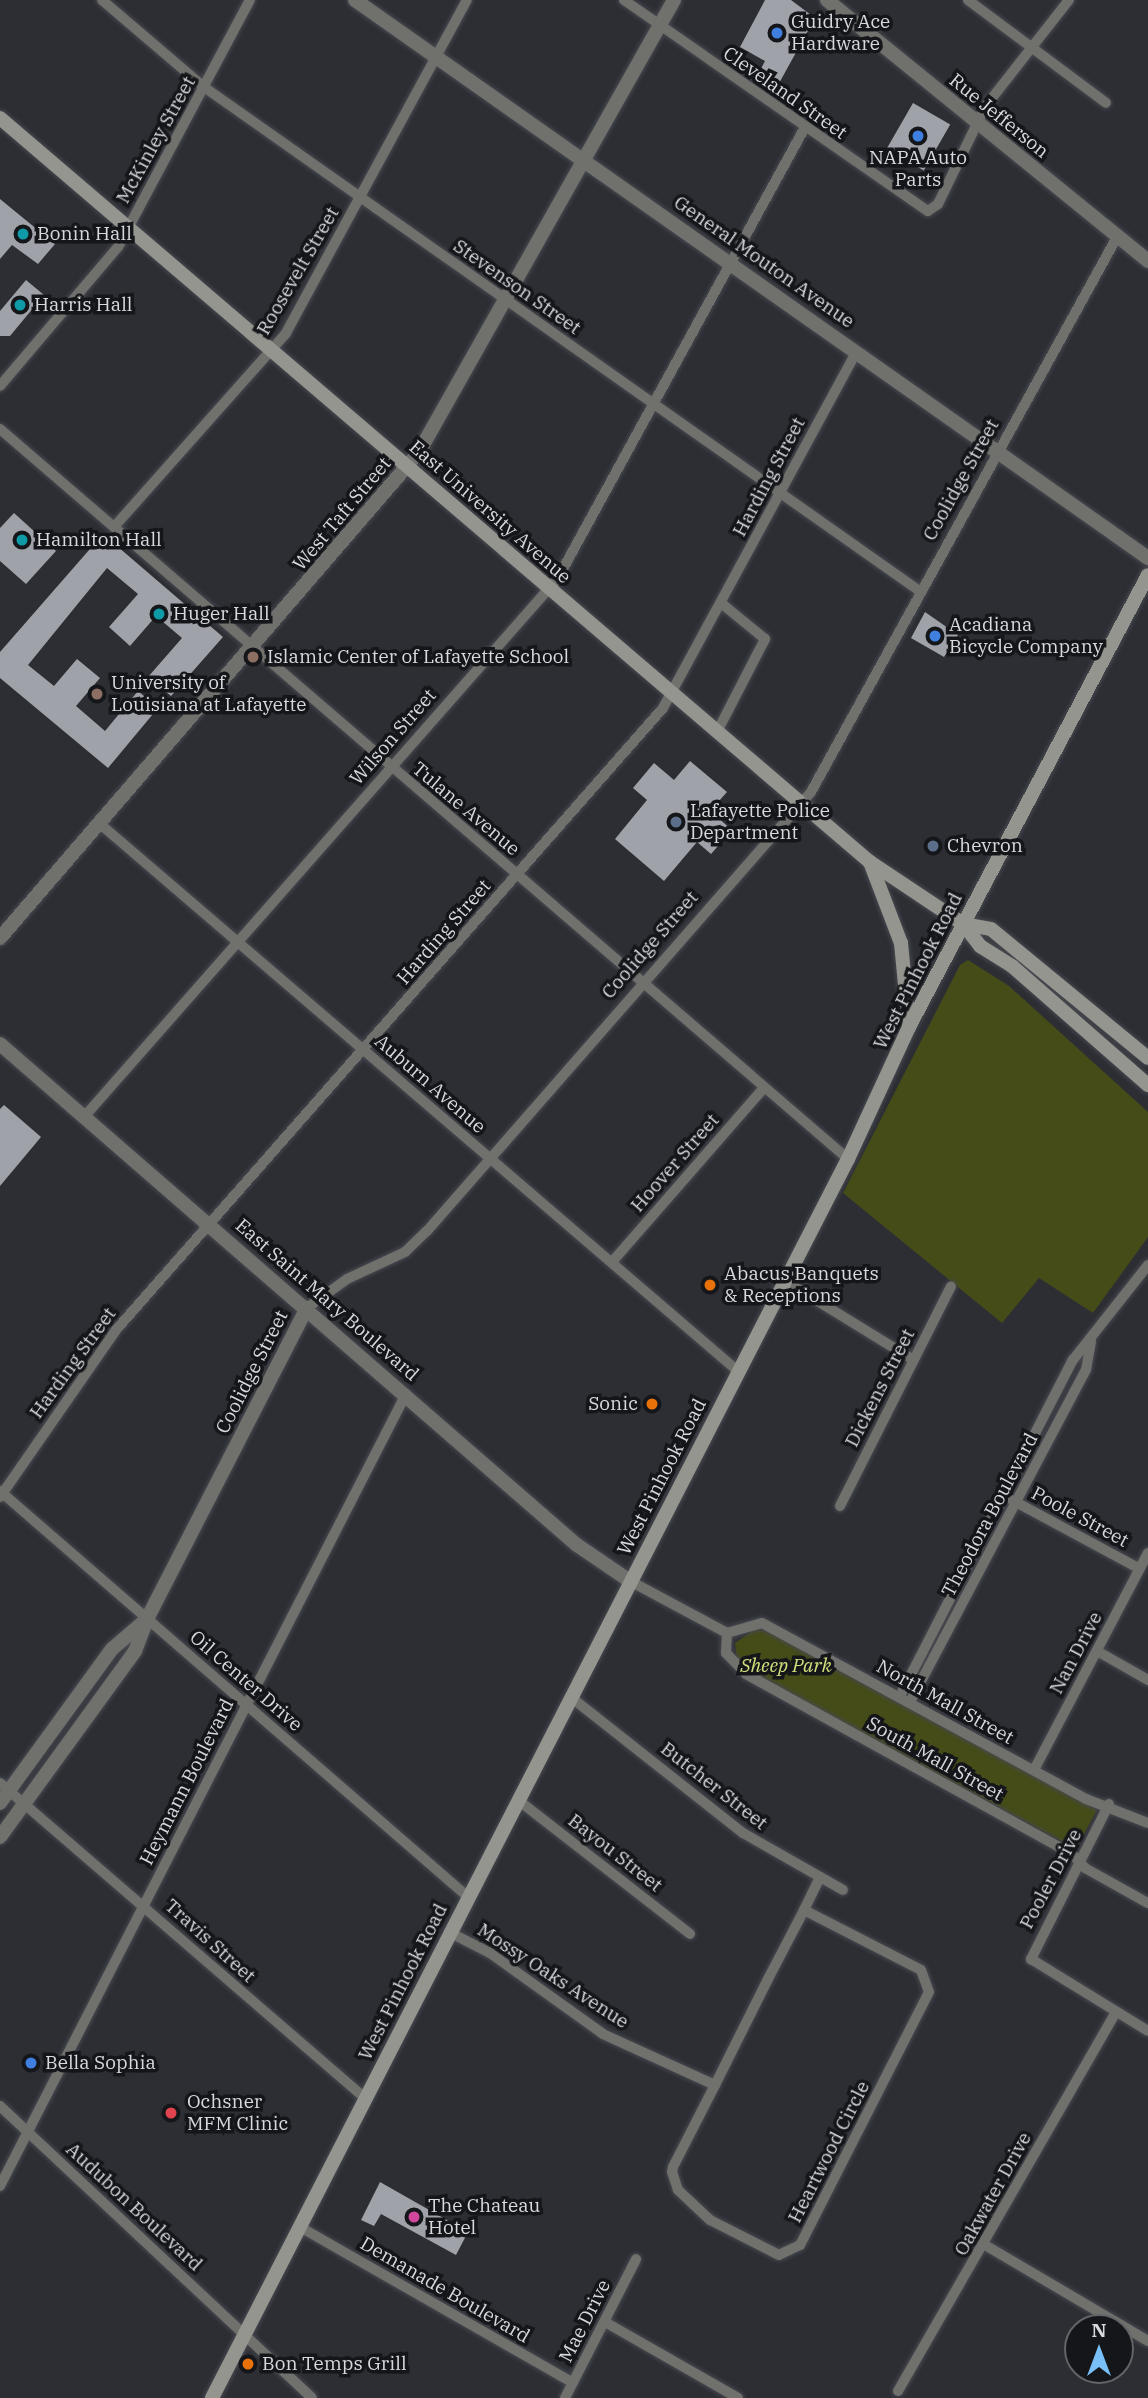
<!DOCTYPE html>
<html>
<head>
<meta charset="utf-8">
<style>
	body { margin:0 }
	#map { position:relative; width:1148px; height:2398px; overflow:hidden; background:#2c2e34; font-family:"IBM Plex Serif",serif }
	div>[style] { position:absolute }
	.green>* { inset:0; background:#454c17 }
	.building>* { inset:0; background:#9fa2a9; transform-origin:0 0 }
	.roads { filter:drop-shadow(0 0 2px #47494f) drop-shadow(0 0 2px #47494f) }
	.minor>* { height:10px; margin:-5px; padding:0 5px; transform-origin:5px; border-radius:5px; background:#70706d }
	.tertiary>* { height:14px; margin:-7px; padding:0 7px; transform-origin:7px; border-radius:7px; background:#70706d }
	.secondary>* { height:14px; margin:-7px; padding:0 7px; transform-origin:7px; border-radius:7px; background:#959590 }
	.dots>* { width:19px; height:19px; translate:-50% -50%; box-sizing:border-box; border:4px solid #151619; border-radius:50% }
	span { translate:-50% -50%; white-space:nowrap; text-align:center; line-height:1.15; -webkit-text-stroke:7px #151619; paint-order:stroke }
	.poi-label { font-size:19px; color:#d7d9dd }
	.left { translate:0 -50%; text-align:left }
	.right { translate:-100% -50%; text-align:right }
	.street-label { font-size:19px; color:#d7d9dd }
	.park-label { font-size:19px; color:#d2e07d; font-style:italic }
	.north { position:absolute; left:1064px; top:2314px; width:70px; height:70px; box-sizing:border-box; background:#151619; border:2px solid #636467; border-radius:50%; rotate:0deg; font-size:19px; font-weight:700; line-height:28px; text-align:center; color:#d7d9dd }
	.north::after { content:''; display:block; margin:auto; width:24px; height:32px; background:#79bff8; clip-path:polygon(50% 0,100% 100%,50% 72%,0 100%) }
</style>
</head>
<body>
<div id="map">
	<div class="green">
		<i style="clip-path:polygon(968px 960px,1009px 986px,1148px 1112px,1148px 1237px,1093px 1313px,1039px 1278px,1002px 1323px,843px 1193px,960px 965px)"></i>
		<i style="clip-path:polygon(755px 1629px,772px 1633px,1097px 1810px,1076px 1849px,747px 1670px,737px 1660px,735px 1643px)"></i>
	</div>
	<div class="building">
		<i style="clip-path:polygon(765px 0,791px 0,815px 18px,777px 87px,757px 76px,765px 61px,740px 47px)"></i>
		<i style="left:913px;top:103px;width:43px;height:53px;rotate:30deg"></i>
		<i style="clip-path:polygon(0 199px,55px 244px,38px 264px,12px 245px,0 259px)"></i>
		<i style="clip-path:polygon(26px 280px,44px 295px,10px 336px,0 336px,0 311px)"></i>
		<i style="clip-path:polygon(14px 513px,56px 551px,26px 584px,0 561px,0 528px)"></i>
		<i style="clip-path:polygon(103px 534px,223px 637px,171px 696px,148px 677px,182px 638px,156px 616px,130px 646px,109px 627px,138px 594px,107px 568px,28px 665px,54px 686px,77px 659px,100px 678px,76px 706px,105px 731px,138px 691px,158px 708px,108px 768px,0 678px,0 652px)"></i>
		<i style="clip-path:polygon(925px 612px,958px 635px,944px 657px,911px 638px)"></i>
		<i style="clip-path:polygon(690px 761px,727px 792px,710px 811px,732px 830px,711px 854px,697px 842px,664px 881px,615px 839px,647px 800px,633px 788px,654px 763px,674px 780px)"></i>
		<i style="clip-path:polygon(4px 1105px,41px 1137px,0 1186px,0 1109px)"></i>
		<i style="clip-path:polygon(380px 2182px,468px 2232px,456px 2255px,381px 2214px,374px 2226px,361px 2220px)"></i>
	</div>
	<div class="roads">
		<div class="minor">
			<i style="left:102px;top:0;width:134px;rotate:40.5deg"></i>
			<i style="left:204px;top:87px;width:877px;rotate:35.16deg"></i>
			<i style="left:624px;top:0;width:370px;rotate:34.8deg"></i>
			<i style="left:928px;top:211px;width:12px;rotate:-35deg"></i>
			<i style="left:938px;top:204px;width:108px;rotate:-64.1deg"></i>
			<i style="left:985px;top:107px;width:136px;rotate:-51.9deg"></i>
			<i style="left:968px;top:0;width:172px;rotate:36.7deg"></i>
			<i style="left:0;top:386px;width:182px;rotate:-49.7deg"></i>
			<i style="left:118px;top:247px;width:280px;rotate:-61.9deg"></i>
			<i style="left:0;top:429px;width:1119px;rotate:40.72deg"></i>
			<i style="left:114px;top:527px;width:259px;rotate:-48.4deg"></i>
			<i style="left:286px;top:333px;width:379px;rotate:-61.5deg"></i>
			<i style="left:717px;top:732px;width:105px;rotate:-62.7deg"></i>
			<i style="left:765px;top:639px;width:57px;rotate:-140.7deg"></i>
			<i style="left:99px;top:823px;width:842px;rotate:40.62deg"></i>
			<i style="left:84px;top:1117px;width:718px;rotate:-48.67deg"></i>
			<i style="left:558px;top:578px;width:512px;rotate:-61.28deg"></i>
			<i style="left:612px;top:1262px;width:231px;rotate:-48.9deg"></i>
			<i style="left:785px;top:1281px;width:151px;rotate:31.5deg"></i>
			<i style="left:307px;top:1308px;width:49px;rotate:-35.9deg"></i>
			<i style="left:347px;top:1279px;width:64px;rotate:-25deg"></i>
			<i style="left:405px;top:1252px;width:30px;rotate:-44deg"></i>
			<i style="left:427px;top:1231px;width:583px;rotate:-48.82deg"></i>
			<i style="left:811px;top:792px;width:634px;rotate:-61.13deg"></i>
			<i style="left:0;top:1491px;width:620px;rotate:40.94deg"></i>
			<i style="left:0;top:1497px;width:203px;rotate:-55.2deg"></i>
			<i style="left:116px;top:1330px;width:828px;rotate:-48.67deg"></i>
			<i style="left:663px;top:708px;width:406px;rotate:-61.5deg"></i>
			<i style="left:1012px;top:1500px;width:145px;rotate:28.3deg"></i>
			<i style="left:840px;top:1506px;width:246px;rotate:-63.2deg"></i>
			<i style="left:630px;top:1581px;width:110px;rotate:28.2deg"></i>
			<i style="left:727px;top:1633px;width:20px;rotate:93deg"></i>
			<i style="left:726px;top:1653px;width:29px;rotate:46deg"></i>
			<i style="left:746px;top:1674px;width:372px;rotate:28.9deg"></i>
			<i style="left:1072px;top:1854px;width:19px;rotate:47deg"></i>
			<i style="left:1085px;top:1868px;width:72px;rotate:29.1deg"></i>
			<i style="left:727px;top:1633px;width:36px;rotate:-16deg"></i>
			<i style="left:762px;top:1623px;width:369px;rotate:28.5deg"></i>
			<i style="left:1086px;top:1799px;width:66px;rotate:21.2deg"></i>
			<i style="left:1097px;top:1651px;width:59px;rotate:29.6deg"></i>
			<i style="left:900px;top:1696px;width:378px;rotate:-62.8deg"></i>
			<i style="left:1073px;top:1360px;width:121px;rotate:-51.7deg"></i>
			<i style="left:572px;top:1698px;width:218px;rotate:38.3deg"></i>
			<i style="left:743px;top:1833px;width:115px;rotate:29.7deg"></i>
			<i style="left:910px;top:1702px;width:376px;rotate:-62.1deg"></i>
			<i style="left:1086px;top:1370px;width:29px;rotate:-80deg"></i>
			<i style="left:1034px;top:1770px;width:245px;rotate:-62.3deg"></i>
			<i style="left:0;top:1783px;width:482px;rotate:40.8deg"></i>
			<i style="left:518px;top:1800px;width:218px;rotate:37.9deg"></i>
			<i style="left:1109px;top:1804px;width:174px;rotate:116.7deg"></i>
			<i style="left:1031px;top:1959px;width:137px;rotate:31.6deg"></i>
			<i style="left:804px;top:1910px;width:131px;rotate:27.1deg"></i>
			<i style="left:921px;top:1970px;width:23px;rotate:70deg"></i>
			<i style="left:929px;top:1992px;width:284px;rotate:117deg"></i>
			<i style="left:800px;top:2245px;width:23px;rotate:155deg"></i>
			<i style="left:779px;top:2255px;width:77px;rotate:-153.1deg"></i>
			<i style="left:710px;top:2220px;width:44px;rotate:-136.8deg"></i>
			<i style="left:678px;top:2190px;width:19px;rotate:-108deg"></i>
			<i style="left:672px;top:2172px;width:5px;rotate:-79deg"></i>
			<i style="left:673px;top:2167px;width:92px;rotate:-62.9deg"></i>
			<i style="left:715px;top:2085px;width:119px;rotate:-63.4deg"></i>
			<i style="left:768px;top:1979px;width:78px;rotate:-62.4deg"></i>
			<i style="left:804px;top:1910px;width:37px;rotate:-64deg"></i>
			<i style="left:449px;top:1932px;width:46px;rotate:27.1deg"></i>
			<i style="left:490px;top:1953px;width:139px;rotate:35.6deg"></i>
			<i style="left:603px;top:2034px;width:123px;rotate:24.5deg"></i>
			<i style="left:0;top:2106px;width:427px;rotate:43.1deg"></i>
			<i style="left:0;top:2186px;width:890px;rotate:-62.86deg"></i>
			<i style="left:300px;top:2227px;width:314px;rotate:29.7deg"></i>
			<i style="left:985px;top:2245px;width:189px;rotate:30.5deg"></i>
			<i style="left:605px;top:2322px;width:153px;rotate:29.7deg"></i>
			<i style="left:898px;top:2391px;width:437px;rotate:-60.1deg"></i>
			<i style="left:565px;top:2398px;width:156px;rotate:-62.9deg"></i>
		</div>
		<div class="tertiary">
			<i style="left:355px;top:0;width:970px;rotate:35.13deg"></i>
			<i style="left:827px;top:0;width:414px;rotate:39.1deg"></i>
			<i style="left:0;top:938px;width:642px;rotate:-49.23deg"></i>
			<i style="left:419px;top:452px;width:519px;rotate:-60.57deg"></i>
			<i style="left:0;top:1044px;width:764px;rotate:40.97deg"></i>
			<i style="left:577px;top:1545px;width:64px;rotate:34.2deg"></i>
			<i style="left:0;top:1803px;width:190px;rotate:-54deg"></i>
			<i style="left:112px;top:1649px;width:46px;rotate:-40.6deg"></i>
			<i style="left:0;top:1837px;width:230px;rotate:-54deg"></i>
			<i style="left:135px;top:1651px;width:34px;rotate:-69deg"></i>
			<i style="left:147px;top:1619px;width:350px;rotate:-62.8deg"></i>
		</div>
		<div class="secondary">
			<i style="left:0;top:118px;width:1145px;rotate:40.54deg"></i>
			<i style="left:870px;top:862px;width:112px;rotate:33.7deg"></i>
			<i style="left:963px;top:924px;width:28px;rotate:10deg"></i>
			<i style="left:991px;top:929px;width:203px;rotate:39.4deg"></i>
			<i style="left:870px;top:862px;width:87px;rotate:69.1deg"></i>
			<i style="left:901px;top:943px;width:83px;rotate:84.5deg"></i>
			<i style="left:963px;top:924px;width:28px;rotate:52deg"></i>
			<i style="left:980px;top:946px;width:38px;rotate:32deg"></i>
			<i style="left:1012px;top:966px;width:181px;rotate:41.2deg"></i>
			<i style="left:212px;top:2398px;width:1393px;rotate:-62.83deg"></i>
			<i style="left:848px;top:1159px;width:145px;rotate:-65.2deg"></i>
			<i style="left:909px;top:1027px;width:511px;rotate:-62.13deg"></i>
		</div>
	</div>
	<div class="dots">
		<i style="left:777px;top:33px;background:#3f7fe0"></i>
		<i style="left:918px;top:136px;background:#3f7fe0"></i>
		<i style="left:23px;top:234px;background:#0f9aa8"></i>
		<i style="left:20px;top:305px;background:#0f9aa8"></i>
		<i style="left:22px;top:540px;background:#0f9aa8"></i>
		<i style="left:159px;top:614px;background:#0f9aa8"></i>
		<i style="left:935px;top:636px;background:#3f7fe0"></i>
		<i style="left:253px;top:657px;background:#8d6e63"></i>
		<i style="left:97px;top:694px;background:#8d6e63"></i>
		<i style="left:676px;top:822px;background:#5c6f8a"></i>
		<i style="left:933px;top:846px;background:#5c6f8a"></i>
		<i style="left:710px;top:1285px;background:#e8710a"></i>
		<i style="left:652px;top:1404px;background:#e8710a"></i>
		<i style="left:31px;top:2063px;background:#3f7fe0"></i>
		<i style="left:171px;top:2113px;background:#e0444e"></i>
		<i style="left:414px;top:2217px;background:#d1479c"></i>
		<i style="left:248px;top:2364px;background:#e8710a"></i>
	</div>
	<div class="poi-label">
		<span class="left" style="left:791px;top:33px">Guidry Ace<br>Hardware</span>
		<span style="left:918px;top:169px">NAPA Auto<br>Parts</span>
		<span class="left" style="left:37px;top:234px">Bonin Hall</span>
		<span class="left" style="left:34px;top:305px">Harris Hall</span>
		<span class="left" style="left:36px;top:540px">Hamilton Hall</span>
		<span class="left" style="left:173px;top:614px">Huger Hall</span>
		<span class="left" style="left:949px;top:636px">Acadiana<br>Bicycle Company</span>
		<span class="left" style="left:267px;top:657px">Islamic Center of Lafayette School</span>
		<span class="left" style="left:111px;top:694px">University of<br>Louisiana at Lafayette</span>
		<span class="left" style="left:690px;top:822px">Lafayette Police<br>Department</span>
		<span class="left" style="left:947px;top:846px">Chevron</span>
		<span class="left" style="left:724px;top:1285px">Abacus Banquets<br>&amp; Receptions</span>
		<span class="right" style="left:638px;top:1404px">Sonic</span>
		<span class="left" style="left:45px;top:2063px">Bella Sophia</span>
		<span class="left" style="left:187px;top:2113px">Ochsner<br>MFM Clinic</span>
		<span class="left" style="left:428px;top:2217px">The Chateau<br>Hotel</span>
		<span class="left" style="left:262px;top:2364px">Bon Temps Grill</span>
	</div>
	<div class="street-label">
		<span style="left:785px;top:93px;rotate:35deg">Cleveland Street</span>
		<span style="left:999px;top:116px;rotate:39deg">Rue Jefferson</span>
		<span style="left:156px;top:140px;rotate:-61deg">McKinley Street</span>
		<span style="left:764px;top:262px;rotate:35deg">General Mouton Avenue</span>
		<span style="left:298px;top:271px;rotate:-60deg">Roosevelt Street</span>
		<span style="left:517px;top:287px;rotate:35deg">Stevenson Street</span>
		<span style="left:769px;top:477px;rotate:-62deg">Harding Street</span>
		<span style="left:961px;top:480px;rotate:-61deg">Coolidge Street</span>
		<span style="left:490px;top:512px;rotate:41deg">East University Avenue</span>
		<span style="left:342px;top:514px;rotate:-50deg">West Taft Street</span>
		<span style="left:393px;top:737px;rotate:-49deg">Wilson Street</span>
		<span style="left:466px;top:809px;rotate:40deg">Tulane Avenue</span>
		<span style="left:444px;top:932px;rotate:-49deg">Harding Street</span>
		<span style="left:650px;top:945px;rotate:-49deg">Coolidge Street</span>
		<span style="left:918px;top:971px;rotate:-63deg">West Pinhook Road</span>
		<span style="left:430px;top:1084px;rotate:41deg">Auburn Avenue</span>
		<span style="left:675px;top:1163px;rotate:-49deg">Hoover Street</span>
		<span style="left:327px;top:1300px;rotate:41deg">East Saint Mary Boulevard</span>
		<span style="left:73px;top:1363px;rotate:-54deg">Harding Street</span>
		<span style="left:252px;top:1372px;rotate:-63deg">Coolidge Street</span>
		<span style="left:880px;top:1388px;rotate:-63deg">Dickens Street</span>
		<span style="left:662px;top:1477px;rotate:-63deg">West Pinhook Road</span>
		<span style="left:990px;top:1515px;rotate:-62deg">Theodora Boulevard</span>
		<span style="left:1080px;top:1517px;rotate:28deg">Poole Street</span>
		<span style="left:1076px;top:1653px;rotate:-62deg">Nan Drive</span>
		<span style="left:246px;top:1681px;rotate:41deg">Oil Center Drive</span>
		<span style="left:945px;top:1702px;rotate:29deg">North Mall Street</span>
		<span style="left:935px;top:1759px;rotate:29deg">South Mall Street</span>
		<span style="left:187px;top:1782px;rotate:-63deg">Heymann Boulevard</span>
		<span style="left:714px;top:1786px;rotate:38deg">Butcher Street</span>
		<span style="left:615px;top:1853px;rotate:38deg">Bayou Street</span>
		<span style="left:1051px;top:1879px;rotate:-62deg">Pooler Drive</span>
		<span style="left:210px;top:1941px;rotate:42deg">Travis Street</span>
		<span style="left:553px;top:1976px;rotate:33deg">Mossy Oaks Avenue</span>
		<span style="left:403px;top:1982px;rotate:-63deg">West Pinhook Road</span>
		<span style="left:829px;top:2152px;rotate:-63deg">Heartwood Circle</span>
		<span style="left:993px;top:2194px;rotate:-61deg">Oakwater Drive</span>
		<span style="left:134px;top:2207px;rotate:43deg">Audubon Boulevard</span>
		<span style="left:445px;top:2290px;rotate:30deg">Demanade Boulevard</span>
		<span style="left:585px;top:2321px;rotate:-63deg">Mae Drive</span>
	</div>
	<div class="park-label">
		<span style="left:786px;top:1666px">Sheep Park</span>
	</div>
	<div class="north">N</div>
</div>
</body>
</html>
